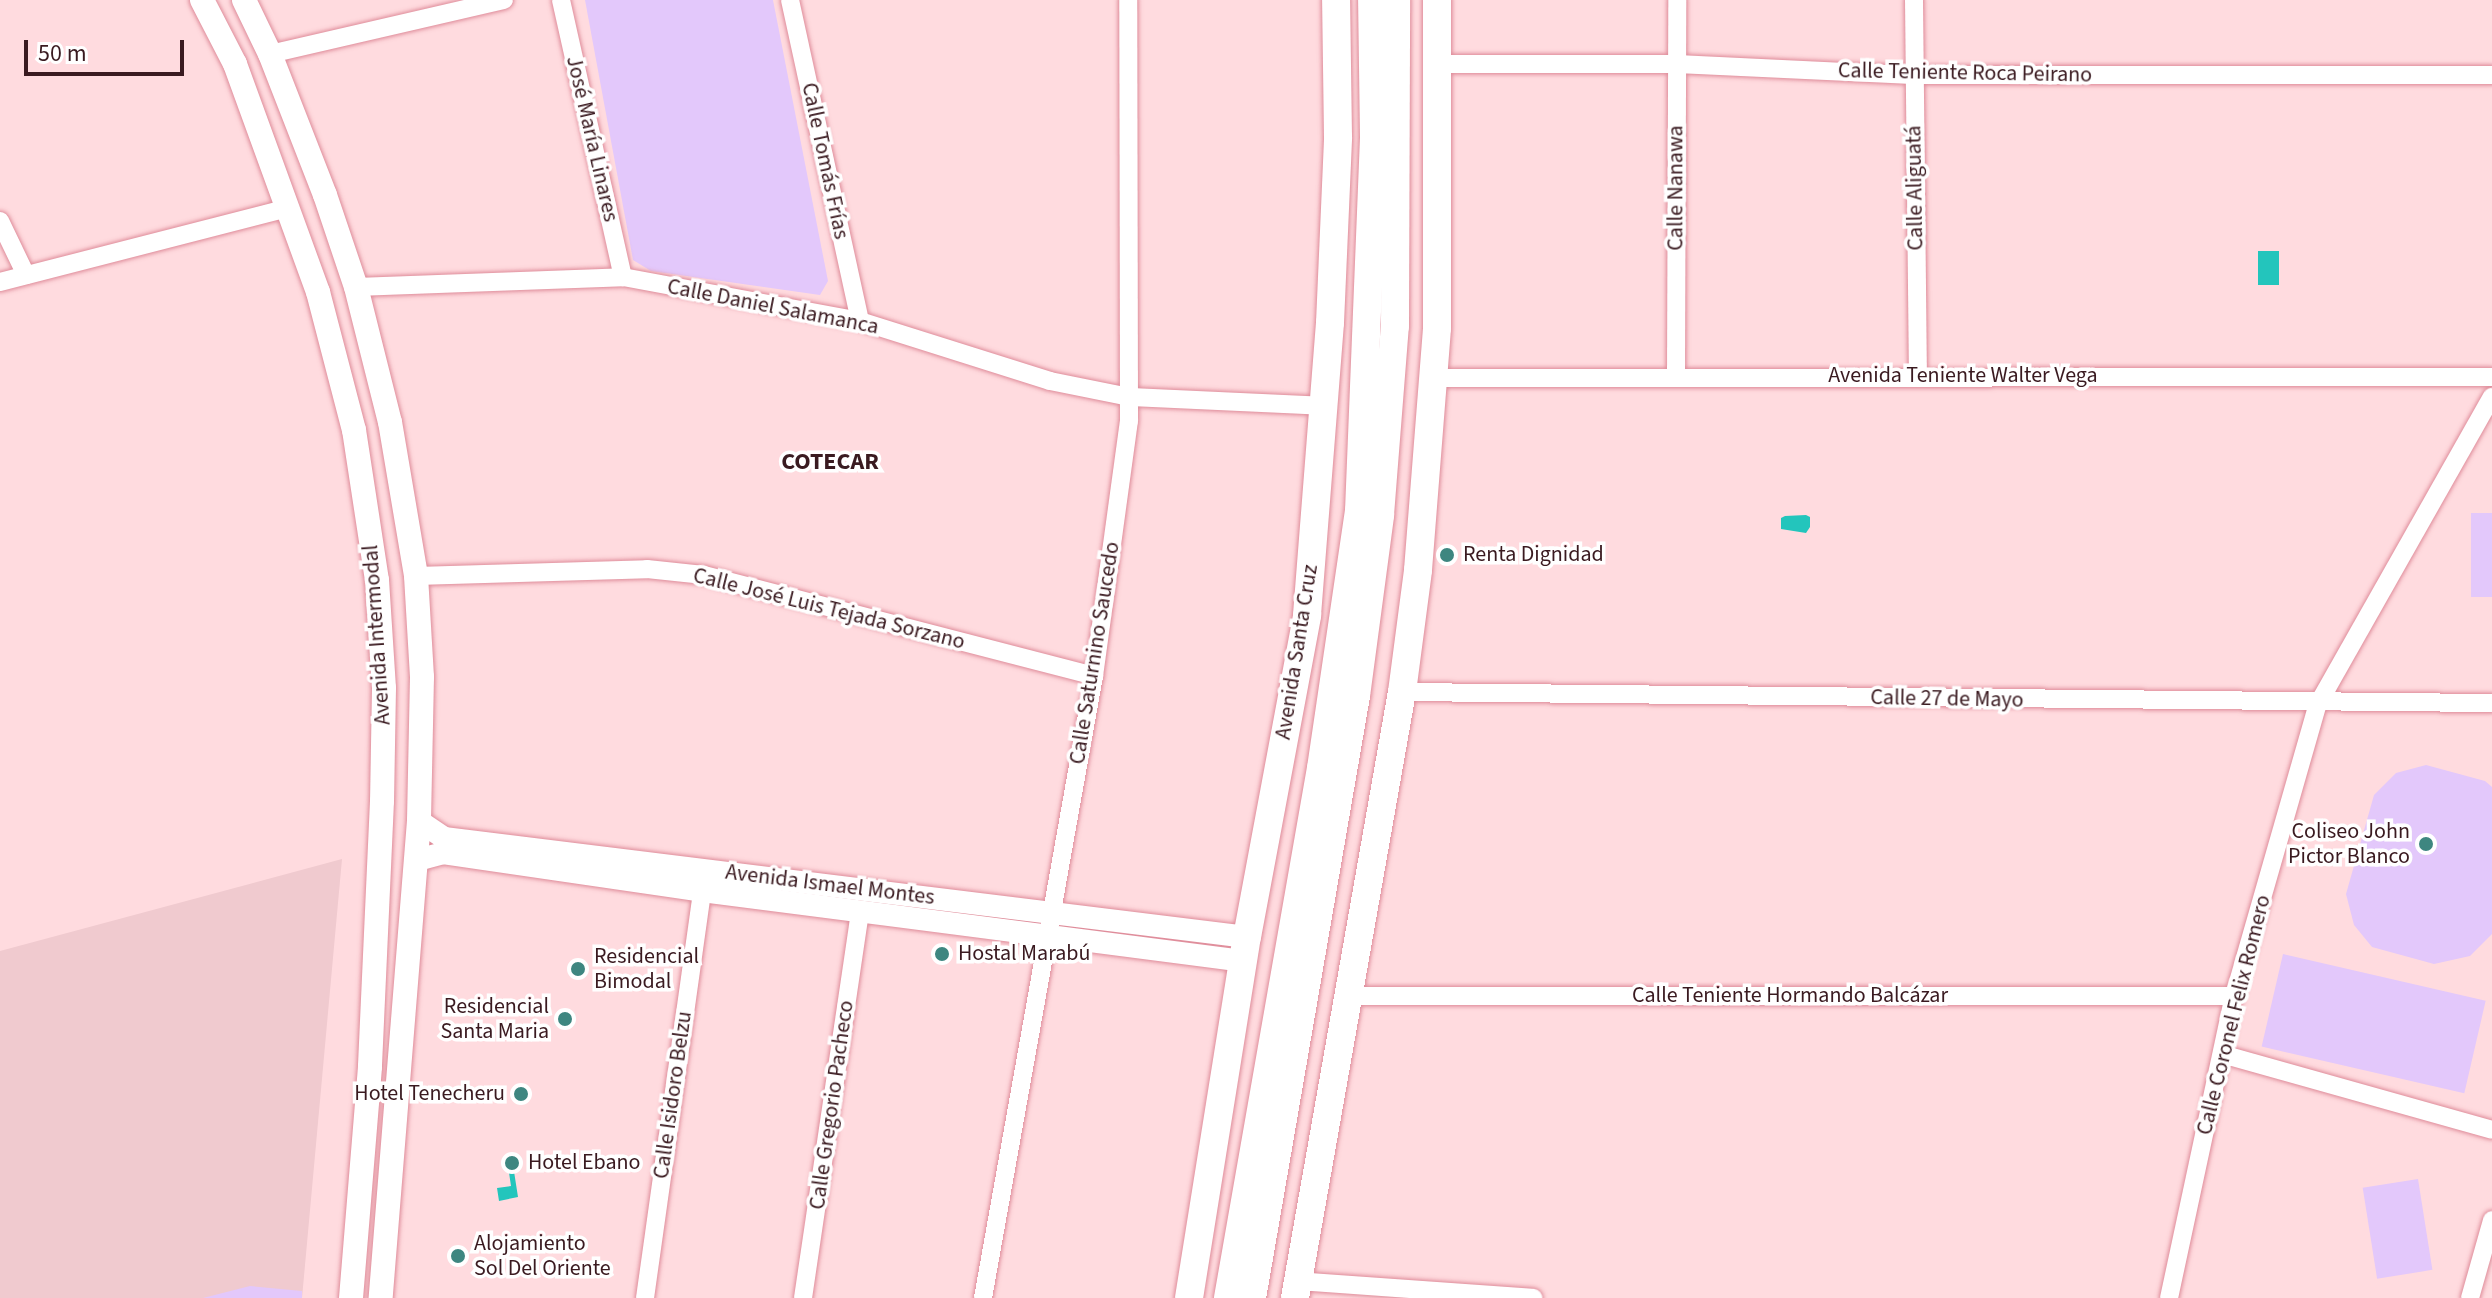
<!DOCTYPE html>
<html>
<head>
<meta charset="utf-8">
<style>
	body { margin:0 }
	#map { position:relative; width:2492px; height:1298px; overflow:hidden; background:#ffdbdf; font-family:"Source Sans 3",sans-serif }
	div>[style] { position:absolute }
	.built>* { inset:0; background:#f0cacf }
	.green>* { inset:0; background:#e3c8fb; transform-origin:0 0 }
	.water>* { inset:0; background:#23c5bc; transform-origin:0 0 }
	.roads { filter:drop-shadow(0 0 2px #df8c9a) drop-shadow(0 0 2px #df8c9a) }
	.minor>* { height:18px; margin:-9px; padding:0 9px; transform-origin:9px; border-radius:9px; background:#fff }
	.tertiary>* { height:22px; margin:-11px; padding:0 11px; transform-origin:11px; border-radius:11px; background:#fff }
	.secondary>* { height:24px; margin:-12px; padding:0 12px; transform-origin:12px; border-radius:12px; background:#fff }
	.primary>* { height:28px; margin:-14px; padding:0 14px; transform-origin:14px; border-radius:14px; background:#fff }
	.dots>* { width:22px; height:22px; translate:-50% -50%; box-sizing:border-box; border:4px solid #fff; border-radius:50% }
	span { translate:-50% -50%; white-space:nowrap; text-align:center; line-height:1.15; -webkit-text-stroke:7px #fff; paint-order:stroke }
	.street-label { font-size:22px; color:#3a1a20 }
	.poi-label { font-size:22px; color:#3a1a20 }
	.left { translate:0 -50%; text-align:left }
	.right { translate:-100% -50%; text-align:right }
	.neighbourhood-label { font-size:24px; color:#3a1a20; font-weight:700 }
	.scale { position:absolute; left:24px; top:40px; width:160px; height:36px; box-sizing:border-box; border:4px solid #3a1a20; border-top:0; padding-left:10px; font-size:24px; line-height:28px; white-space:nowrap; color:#3a1a20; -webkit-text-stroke:6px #fff; paint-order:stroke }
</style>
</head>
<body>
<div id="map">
	<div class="built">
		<i style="clip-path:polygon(342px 859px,302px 1298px,0 1298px,0 951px)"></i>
	</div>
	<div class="green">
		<i style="clip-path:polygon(585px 0,773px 0,828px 281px,820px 295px,651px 271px,633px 260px)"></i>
		<i style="left:2471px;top:513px;width:21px;height:84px"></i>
		<i style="clip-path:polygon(2426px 765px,2485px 781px,2492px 787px,2492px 934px,2470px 956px,2434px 964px,2372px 947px,2354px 925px,2346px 894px,2374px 795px,2396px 773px)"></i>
		<i style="left:2283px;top:954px;width:208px;height:95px;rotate:13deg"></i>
		<i style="left:2418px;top:1179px;width:92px;height:56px;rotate:81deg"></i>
		<i style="clip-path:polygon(250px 1286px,302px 1291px,302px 1298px,203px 1298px)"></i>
	</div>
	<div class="water">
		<i style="left:2258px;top:251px;width:21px;height:34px"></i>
		<i style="clip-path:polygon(1806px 515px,1810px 517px,1810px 527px,1806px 533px,1781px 529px,1781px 518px,1785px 516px)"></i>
		<i style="clip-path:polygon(513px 1165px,518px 1197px,499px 1201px,497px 1188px,511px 1186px,508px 1166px)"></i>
	</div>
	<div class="roads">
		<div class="minor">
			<i style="left:561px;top:0;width:284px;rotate:77.4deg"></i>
			<i style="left:790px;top:0;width:329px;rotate:77.7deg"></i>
			<i style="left:1914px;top:0;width:375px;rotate:89.4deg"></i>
			<i style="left:270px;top:54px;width:240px;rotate:-13deg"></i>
			<i style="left:1438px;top:64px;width:239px"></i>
			<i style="left:1677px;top:64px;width:236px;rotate:2.7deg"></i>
			<i style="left:1913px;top:75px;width:579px"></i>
			<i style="left:0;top:221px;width:60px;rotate:64.3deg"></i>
			<i style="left:0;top:282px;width:298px;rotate:-14.4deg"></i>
			<i style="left:356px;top:287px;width:267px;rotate:-2.1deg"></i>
			<i style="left:623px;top:277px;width:241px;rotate:10.5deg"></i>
			<i style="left:860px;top:321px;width:199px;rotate:17.5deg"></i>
			<i style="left:1050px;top:381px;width:81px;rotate:11.4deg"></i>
			<i style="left:1129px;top:397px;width:195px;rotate:2.6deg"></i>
			<i style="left:1676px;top:375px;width:375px;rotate:-89.8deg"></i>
			<i style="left:1435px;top:378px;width:1057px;rotate:-0.05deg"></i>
			<i style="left:416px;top:576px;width:231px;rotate:-1.7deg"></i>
			<i style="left:647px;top:569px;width:57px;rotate:6deg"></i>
			<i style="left:704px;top:575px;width:403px;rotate:14.5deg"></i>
			<i style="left:1402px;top:692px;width:1090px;rotate:0.58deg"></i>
			<i style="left:1347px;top:996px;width:887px"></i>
			<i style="left:2222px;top:1054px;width:280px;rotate:15.7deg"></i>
			<i style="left:1297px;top:1281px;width:237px;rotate:4.1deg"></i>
			<i style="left:645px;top:1298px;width:411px;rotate:-82deg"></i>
			<i style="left:803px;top:1298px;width:391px;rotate:-81.6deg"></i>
			<i style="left:983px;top:1298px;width:632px;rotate:-79.88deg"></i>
			<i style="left:1094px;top:676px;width:257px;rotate:-82.2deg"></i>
			<i style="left:1129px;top:421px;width:421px;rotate:-90.1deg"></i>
			<i style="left:2169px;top:1298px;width:309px;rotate:-77.9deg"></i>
			<i style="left:2234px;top:996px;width:304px;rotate:-74deg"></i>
			<i style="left:2318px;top:704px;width:353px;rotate:-60.5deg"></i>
			<i style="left:2470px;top:1298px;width:81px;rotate:-74.2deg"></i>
		</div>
		<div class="tertiary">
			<i style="left:419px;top:821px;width:30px;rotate:34deg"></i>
			<i style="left:444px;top:838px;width:809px;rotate:7.03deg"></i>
			<i style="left:417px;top:860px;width:27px;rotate:-15deg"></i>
			<i style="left:443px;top:853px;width:262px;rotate:8.3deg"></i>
			<i style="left:702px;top:891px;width:547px;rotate:7.36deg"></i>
		</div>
		<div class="secondary">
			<i style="left:202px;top:0;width:72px;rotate:62.7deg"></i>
			<i style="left:235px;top:64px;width:243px;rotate:70deg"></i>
			<i style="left:318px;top:292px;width:143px;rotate:75.4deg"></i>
			<i style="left:354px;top:430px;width:152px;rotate:81.3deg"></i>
			<i style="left:377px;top:580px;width:108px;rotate:86.3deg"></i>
			<i style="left:384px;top:688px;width:113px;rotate:91deg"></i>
			<i style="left:382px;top:801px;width:266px;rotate:92.6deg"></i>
			<i style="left:370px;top:1067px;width:232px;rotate:94.7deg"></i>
			<i style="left:244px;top:0;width:60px;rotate:64.3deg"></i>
			<i style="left:270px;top:54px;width:151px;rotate:68.7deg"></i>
			<i style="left:325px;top:195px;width:97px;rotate:71.4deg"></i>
			<i style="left:356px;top:287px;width:139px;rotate:75.9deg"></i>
			<i style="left:390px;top:422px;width:156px;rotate:80.4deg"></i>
			<i style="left:416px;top:576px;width:101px;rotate:86.6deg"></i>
			<i style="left:422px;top:677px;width:144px;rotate:91.2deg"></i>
			<i style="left:419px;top:821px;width:479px;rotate:94.6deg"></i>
		</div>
		<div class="primary">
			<i style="left:1189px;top:1298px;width:366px;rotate:-80.9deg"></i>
			<i style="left:1247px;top:937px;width:328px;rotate:-79.4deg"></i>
			<i style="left:1307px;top:615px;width:293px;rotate:-85.5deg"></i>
			<i style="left:1330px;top:323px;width:186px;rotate:-87.5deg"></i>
			<i style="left:1338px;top:137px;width:137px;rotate:-90.8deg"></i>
			<i style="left:1228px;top:1298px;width:538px;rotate:-80.05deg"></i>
			<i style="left:1321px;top:768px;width:260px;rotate:-81.6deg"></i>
			<i style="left:1359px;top:511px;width:374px;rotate:-87.7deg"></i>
			<i style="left:1374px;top:137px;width:137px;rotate:-90.8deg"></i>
			<i style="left:1252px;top:1298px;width:611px;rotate:-80.2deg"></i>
			<i style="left:1356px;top:696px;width:183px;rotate:-82.4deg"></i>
			<i style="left:1380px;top:515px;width:190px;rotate:-85.5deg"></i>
			<i style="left:1395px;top:326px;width:326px;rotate:-89.8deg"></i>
			<i style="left:1295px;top:1298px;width:615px;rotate:-79.99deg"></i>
			<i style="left:1402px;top:692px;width:123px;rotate:-82.5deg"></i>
			<i style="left:1418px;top:570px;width:243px;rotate:-85.5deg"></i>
			<i style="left:1437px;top:328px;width:328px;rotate:-90deg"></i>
		</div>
	</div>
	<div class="dots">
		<i style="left:1447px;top:555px;background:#3e8680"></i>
		<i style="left:2426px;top:844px;background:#3e8680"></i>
		<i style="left:942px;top:954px;background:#3e8680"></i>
		<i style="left:578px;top:969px;background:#3e8680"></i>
		<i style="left:565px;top:1019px;background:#3e8680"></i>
		<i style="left:521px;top:1094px;background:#3e8680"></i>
		<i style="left:512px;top:1163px;background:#3e8680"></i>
		<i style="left:458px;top:1256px;background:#3e8680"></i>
	</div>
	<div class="street-label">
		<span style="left:1965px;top:73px;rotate:1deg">Calle Teniente Roca Peirano</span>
		<span style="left:592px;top:139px;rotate:77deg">José María Linares</span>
		<span style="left:825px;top:161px;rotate:78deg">Calle Tomás Frías</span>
		<span style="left:1676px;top:188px;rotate:-90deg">Calle Nanawa</span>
		<span style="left:1915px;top:188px;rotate:-91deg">Calle Aliguatá</span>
		<span style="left:773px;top:307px;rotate:11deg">Calle Daniel Salamanca</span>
		<span style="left:1963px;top:376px">Avenida Teniente Walter Vega</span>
		<span style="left:829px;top:609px;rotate:14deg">Calle José Luis Tejada Sorzano</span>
		<span style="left:377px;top:635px;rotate:-94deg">Avenida Intermodal</span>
		<span style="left:1297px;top:652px;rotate:-81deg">Avenida Santa Cruz</span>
		<span style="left:1095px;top:653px;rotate:-81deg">Calle Saturnino Saucedo</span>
		<span style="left:1947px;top:699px;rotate:1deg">Calle 27 de Mayo</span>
		<span style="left:830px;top:885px;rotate:7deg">Avenida Ismael Montes</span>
		<span style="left:1790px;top:996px">Calle Teniente Hormando Balcázar</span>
		<span style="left:2234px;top:1015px;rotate:-76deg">Calle Coronel Felix Romero</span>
		<span style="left:673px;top:1095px;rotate:-82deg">Calle Isidoro Belzu</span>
		<span style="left:832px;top:1105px;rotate:-82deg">Calle Gregorio Pacheco</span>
	</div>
	<div class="poi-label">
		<span class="left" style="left:1463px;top:555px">Renta Dignidad</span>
		<span class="right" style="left:2410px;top:844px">Coliseo John<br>Pictor Blanco</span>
		<span class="left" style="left:958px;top:954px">Hostal Marabú</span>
		<span class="left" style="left:594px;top:969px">Residencial<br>Bimodal</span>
		<span class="right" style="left:549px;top:1019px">Residencial<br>Santa Maria</span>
		<span class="right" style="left:505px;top:1094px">Hotel Tenecheru</span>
		<span class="left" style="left:528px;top:1163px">Hotel Ebano</span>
		<span class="left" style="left:474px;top:1256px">Alojamiento<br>Sol Del Oriente</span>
	</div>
	<div class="neighbourhood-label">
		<span style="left:830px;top:462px">COTECAR</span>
	</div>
	<div class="scale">50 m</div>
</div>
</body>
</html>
